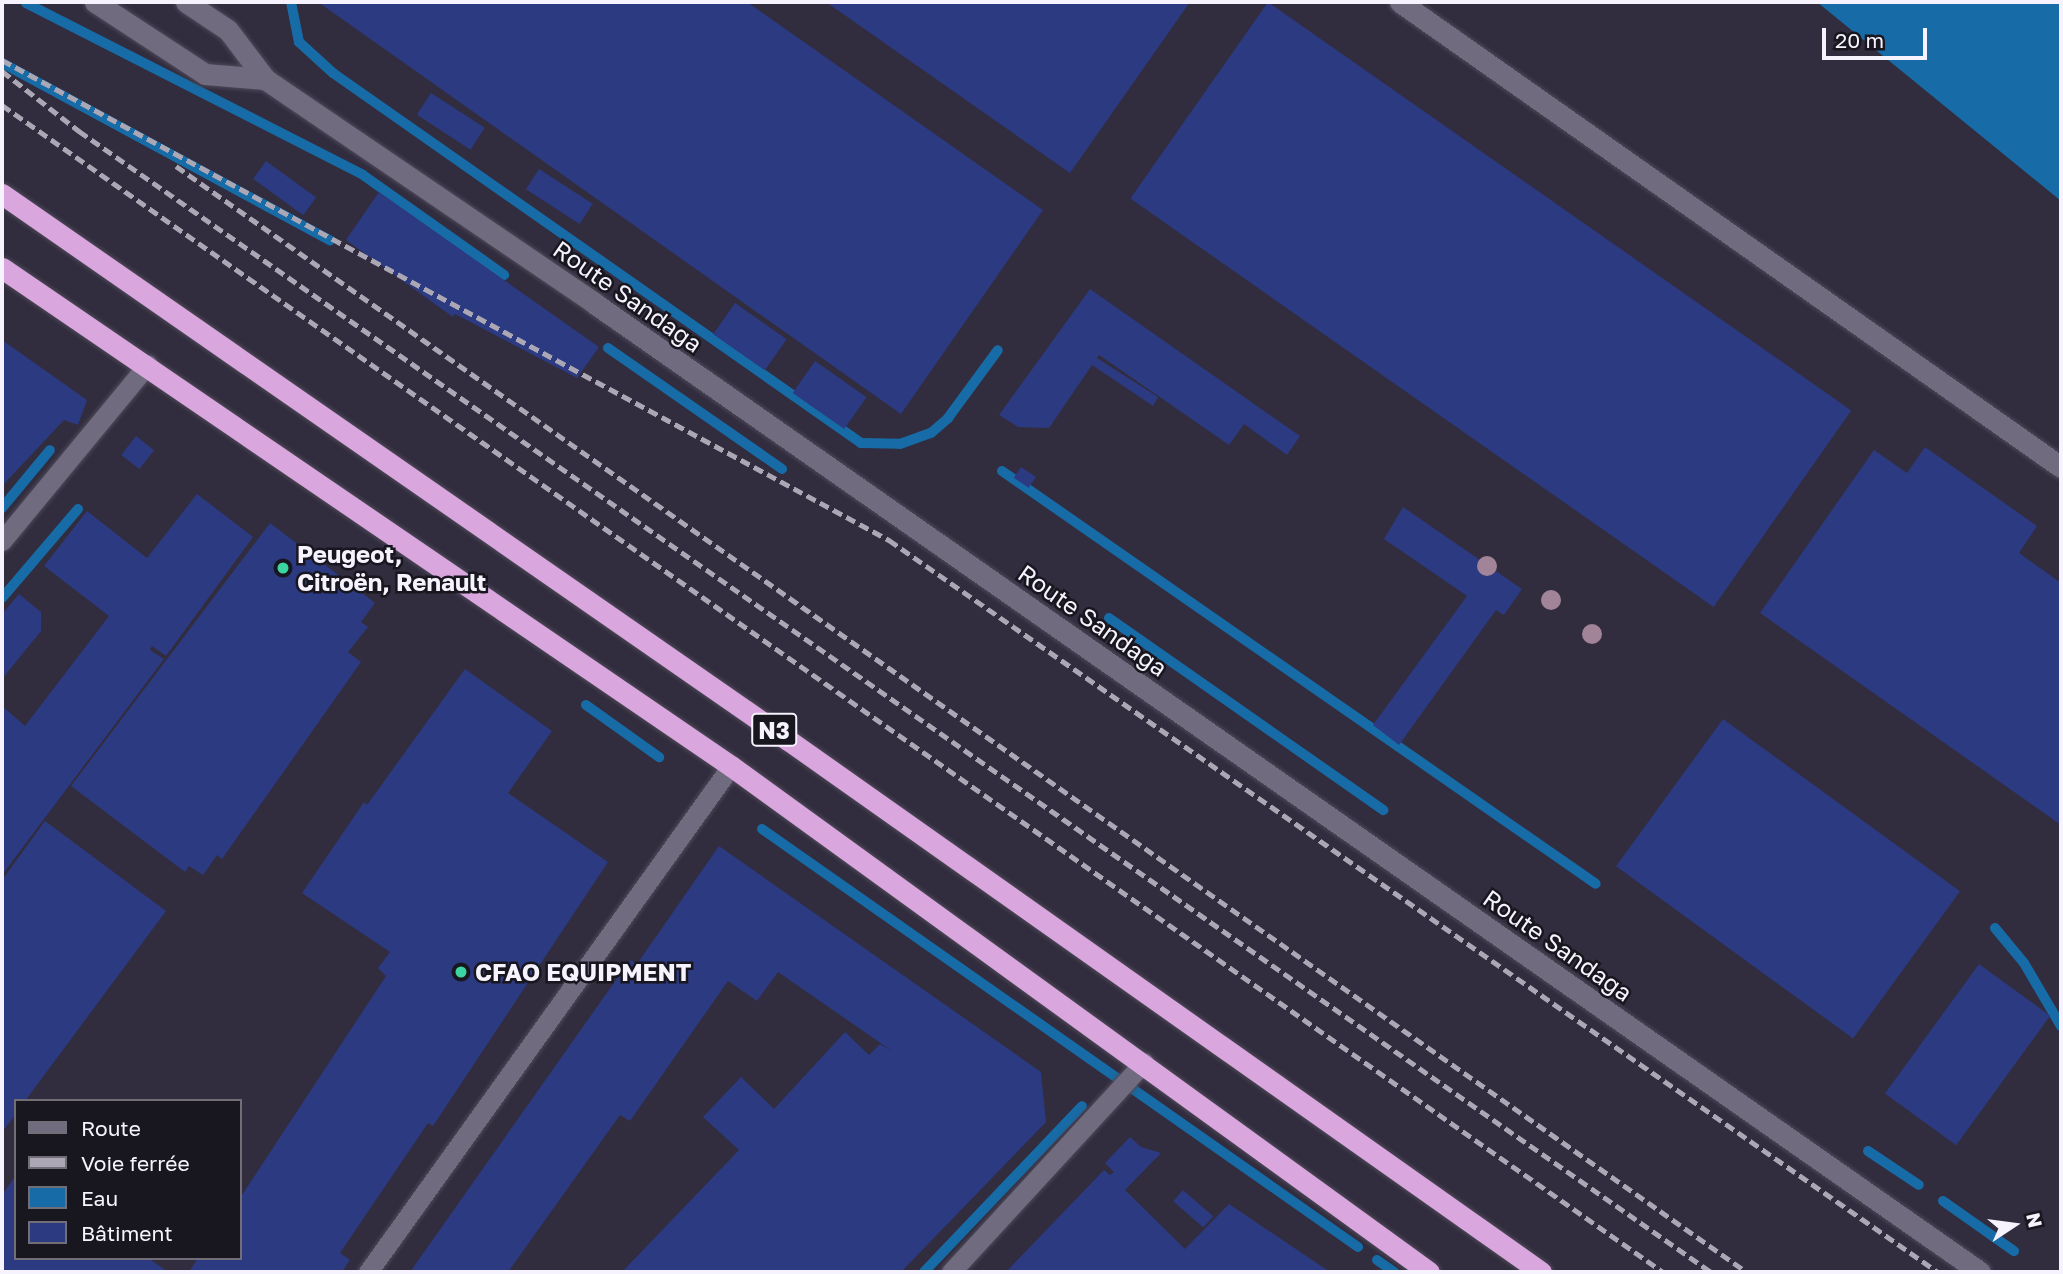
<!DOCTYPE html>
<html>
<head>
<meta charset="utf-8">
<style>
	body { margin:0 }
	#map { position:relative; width:2063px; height:1274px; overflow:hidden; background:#312c3e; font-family:"Golos Text",sans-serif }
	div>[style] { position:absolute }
	.water>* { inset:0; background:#176ca7 }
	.stream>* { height:10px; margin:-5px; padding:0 5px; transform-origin:5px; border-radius:5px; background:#176ca7 }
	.building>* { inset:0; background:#2c3a81; transform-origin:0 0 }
	.roads { filter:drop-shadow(0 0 2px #4e4a59) drop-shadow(0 0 2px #4e4a59) }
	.lane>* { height:19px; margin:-9.5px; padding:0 9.5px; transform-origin:9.5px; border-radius:9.5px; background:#716b80 }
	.street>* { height:21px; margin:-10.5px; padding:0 10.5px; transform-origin:10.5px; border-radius:10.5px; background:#716b80 }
	.secondary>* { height:21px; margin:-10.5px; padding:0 10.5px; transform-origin:10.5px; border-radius:10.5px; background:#716b80 }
	.highway>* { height:21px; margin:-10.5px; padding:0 10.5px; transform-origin:10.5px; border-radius:10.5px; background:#daa6de }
	.rail>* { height:5px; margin-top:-2.5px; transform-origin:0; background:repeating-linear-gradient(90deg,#aba7b5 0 10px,transparent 0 15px) }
	.trees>* { width:20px; height:20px; margin:-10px; border-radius:50%; background:#a18498 }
	.dots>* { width:19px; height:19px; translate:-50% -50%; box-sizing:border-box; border:4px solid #18161e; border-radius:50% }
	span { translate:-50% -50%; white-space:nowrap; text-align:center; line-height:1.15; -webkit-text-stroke:5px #18161e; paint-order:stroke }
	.shield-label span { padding:2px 5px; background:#18161e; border:2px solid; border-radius:5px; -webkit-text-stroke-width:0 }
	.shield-label { font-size:23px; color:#f6f3ff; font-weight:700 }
	.street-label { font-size:24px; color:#f6f3ff }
	.poi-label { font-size:24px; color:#f6f3ff; font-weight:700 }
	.left { translate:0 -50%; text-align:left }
	.frame { position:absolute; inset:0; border:4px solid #f6f3ff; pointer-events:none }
	.legend { position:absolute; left:14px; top:1099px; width:228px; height:161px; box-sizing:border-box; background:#18161e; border:2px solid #716e78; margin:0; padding:9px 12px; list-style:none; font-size:21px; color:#f6f3ff }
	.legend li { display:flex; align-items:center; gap:14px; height:35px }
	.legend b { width:35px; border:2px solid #716e78 }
	.north { position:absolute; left:1979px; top:1190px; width:70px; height:70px; -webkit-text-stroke:5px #18161e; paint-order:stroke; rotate:77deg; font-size:19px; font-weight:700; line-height:28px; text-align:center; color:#f6f3ff }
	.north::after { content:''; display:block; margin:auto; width:24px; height:32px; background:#f6f3ff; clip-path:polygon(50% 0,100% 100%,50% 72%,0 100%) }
	.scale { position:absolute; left:1822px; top:28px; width:105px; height:32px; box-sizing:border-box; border:4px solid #f6f3ff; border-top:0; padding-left:9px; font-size:21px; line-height:24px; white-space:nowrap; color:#f6f3ff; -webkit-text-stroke:5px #18161e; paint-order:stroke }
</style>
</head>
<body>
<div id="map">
	<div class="water">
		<i style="clip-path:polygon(1817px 2px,2061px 2px,2061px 201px)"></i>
	</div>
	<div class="stream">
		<i style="left:291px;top:2px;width:41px;rotate:78.7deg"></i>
		<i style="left:299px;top:42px;width:46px;rotate:42.4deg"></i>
		<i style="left:333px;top:73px;width:645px;rotate:35.02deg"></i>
		<i style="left:861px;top:443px;width:39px;rotate:1deg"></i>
		<i style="left:900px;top:444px;width:33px;rotate:-20deg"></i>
		<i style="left:931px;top:433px;width:23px;rotate:-41deg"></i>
		<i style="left:948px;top:418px;width:84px;rotate:-53.7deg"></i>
		<i style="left:26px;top:3px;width:378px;rotate:27deg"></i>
		<i style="left:363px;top:175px;width:173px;rotate:35.3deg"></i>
		<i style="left:2px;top:63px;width:373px;rotate:28.4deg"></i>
		<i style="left:608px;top:348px;width:212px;rotate:34.8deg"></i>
		<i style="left:1002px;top:471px;width:723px;rotate:34.81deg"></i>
		<i style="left:2px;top:508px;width:75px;rotate:-50.4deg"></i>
		<i style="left:2px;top:598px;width:117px;rotate:-49.5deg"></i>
		<i style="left:1109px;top:618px;width:335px;rotate:35deg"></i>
		<i style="left:586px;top:705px;width:90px;rotate:35.5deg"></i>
		<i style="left:762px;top:829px;width:728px;rotate:35.04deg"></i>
		<i style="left:1995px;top:928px;width:45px;rotate:50.4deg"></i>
		<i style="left:2024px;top:963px;width:73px;rotate:59.6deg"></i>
		<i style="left:1868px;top:1151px;width:61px;rotate:33.7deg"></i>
		<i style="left:1943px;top:1201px;width:87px;rotate:35.2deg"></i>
		<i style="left:1377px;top:1260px;width:21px;rotate:35deg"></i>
		<i style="left:924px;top:1272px;width:229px;rotate:-46.4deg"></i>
	</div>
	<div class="building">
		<i style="clip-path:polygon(318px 2px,747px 2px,1043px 210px,901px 414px)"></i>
		<i style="clip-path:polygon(826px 2px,1190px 2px,1070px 173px)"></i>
		<i style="left:1268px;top:2px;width:712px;height:240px;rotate:35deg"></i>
		<i style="left:431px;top:93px;width:64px;height:26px;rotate:33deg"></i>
		<i style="left:266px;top:161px;width:62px;height:22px;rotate:36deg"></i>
		<i style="left:539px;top:169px;width:64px;height:24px;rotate:33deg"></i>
		<i style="clip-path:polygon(379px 192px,599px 347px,577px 378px,455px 314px,453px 317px,346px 240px)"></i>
		<i style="clip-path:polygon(1090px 289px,1300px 436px,1287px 455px,1244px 424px,1229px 445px,1099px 355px,1097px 358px,1158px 397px,1153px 406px,1092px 365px,1049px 428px,1018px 427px,999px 415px)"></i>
		<i style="left:735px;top:303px;width:63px;height:38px;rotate:35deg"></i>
		<i style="clip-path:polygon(2px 340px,87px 400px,78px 425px,64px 420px,2px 486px)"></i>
		<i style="left:815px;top:361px;width:63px;height:39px;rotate:35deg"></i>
		<i style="left:136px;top:436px;width:23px;height:24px;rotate:38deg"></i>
		<i style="clip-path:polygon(1925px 447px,2037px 526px,2019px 553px,2061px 583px,2061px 825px,1760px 613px,1874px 450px,1907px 473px)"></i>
		<i style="left:1021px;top:467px;width:18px;height:13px;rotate:34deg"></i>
		<i style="clip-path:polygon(197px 494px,253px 537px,166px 656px,152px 646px,150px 650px,164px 659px,2px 875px,2px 706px,25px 726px,109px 616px,44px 566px,87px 511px,147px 558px)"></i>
		<i style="clip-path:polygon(1403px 507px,1522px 589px,1504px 615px,1496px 610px,1399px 745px,1373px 725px,1467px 596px,1384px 539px)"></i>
		<i style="clip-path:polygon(270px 523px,375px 603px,361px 622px,368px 627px,348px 652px,361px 662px,222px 859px,217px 855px,203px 875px,189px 866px,185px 872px,71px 786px)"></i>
		<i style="clip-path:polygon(19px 594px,41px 612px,41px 631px,2px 679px,2px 614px)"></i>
		<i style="clip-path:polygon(465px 669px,552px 731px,508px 793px,608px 862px,433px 1126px,428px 1123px,340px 1253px,350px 1260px,342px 1272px,189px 1272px,198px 1258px,240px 1258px,240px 1198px,386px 976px,378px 968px,390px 952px,302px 893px,364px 802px,367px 805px)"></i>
		<i style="left:1723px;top:719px;width:293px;height:182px;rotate:36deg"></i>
		<i style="clip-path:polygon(45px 821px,166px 911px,25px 1101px,16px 1101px,16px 1114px,2px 1132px,2px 880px)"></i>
		<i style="clip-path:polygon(719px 846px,1041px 1072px,1046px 1122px,901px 1272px,622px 1272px,739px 1150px,703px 1117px,741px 1077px,774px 1109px,845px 1032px,869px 1055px,880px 1044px,892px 1051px,778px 972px,757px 1001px,728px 981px,630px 1121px,620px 1115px,508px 1272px,410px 1272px,630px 960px,637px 964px)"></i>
		<i style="left:1979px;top:964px;width:88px;height:160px;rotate:36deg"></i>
		<i style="clip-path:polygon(1130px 1137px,1141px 1147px,1161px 1153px,1125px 1190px,1185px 1249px,1229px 1204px,1330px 1272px,1006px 1272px,1104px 1170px,1110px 1175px,1114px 1172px,1105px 1163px)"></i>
		<i style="clip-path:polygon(16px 1175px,16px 1258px,148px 1258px,168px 1272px,2px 1272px,2px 1195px)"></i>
		<i style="left:1183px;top:1190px;width:40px;height:15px;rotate:41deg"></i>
	</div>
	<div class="roads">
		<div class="lane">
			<i style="left:2px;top:541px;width:229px;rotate:-50.5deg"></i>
			<i style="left:368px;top:1272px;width:623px;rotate:-54.34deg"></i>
			<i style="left:951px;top:1272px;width:285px;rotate:-47.4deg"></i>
		</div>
		<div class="street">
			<i style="left:1400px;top:2px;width:808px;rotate:35.13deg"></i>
		</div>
		<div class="secondary">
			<i style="left:95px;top:2px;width:131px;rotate:33.2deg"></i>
			<i style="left:205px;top:74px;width:60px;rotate:4.8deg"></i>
			<i style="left:186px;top:2px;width:50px;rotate:33.7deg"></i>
			<i style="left:228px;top:30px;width:61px;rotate:52.9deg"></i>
			<i style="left:265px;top:79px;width:398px;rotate:34.2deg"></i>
			<i style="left:594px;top:303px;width:1691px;rotate:34.96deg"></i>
		</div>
		<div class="highway">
			<i style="left:2px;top:194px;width:957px;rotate:34.79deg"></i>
			<i style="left:788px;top:740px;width:922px;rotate:35.24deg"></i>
			<i style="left:2px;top:268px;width:883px;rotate:34.34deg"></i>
			<i style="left:731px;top:766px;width:862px;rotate:35.94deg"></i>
		</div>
	</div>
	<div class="rail">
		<i style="left:2px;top:60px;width:1009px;rotate:28.42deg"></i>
		<i style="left:889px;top:540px;width:1279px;rotate:34.91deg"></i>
		<i style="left:2px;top:71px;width:98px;rotate:37.9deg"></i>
		<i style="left:79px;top:131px;width:1991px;rotate:34.96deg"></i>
		<i style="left:2px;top:105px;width:2030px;rotate:35.09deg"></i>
		<i style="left:176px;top:166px;width:1921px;rotate:35.15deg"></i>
	</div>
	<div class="trees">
		<i style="left:1487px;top:566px"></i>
		<i style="left:1551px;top:600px"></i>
		<i style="left:1592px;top:634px"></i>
	</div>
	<div class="dots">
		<i style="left:283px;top:568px;background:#3dd4a3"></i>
		<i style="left:461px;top:972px;background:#3dd4a3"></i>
	</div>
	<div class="shield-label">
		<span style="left:774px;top:730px">N3</span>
	</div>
	<div class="street-label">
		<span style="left:628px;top:296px;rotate:35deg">Route Sandaga</span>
		<span style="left:1093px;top:620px;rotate:35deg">Route Sandaga</span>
		<span style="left:1558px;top:945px;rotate:35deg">Route Sandaga</span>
	</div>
	<div class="poi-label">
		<span class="left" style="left:297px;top:568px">Peugeot,<br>Citroën, Renault</span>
		<span class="left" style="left:475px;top:972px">CFAO EQUIPMENT</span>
	</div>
	<div class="frame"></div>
	<ul class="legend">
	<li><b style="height:9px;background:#716b80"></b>Route</li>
	<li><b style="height:9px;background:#aba7b5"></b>Voie ferrée</li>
	<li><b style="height:19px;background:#176ca7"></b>Eau</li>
	<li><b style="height:19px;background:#2c3a81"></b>Bâtiment</li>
	</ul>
	<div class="north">N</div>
	<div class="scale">20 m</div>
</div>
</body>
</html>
